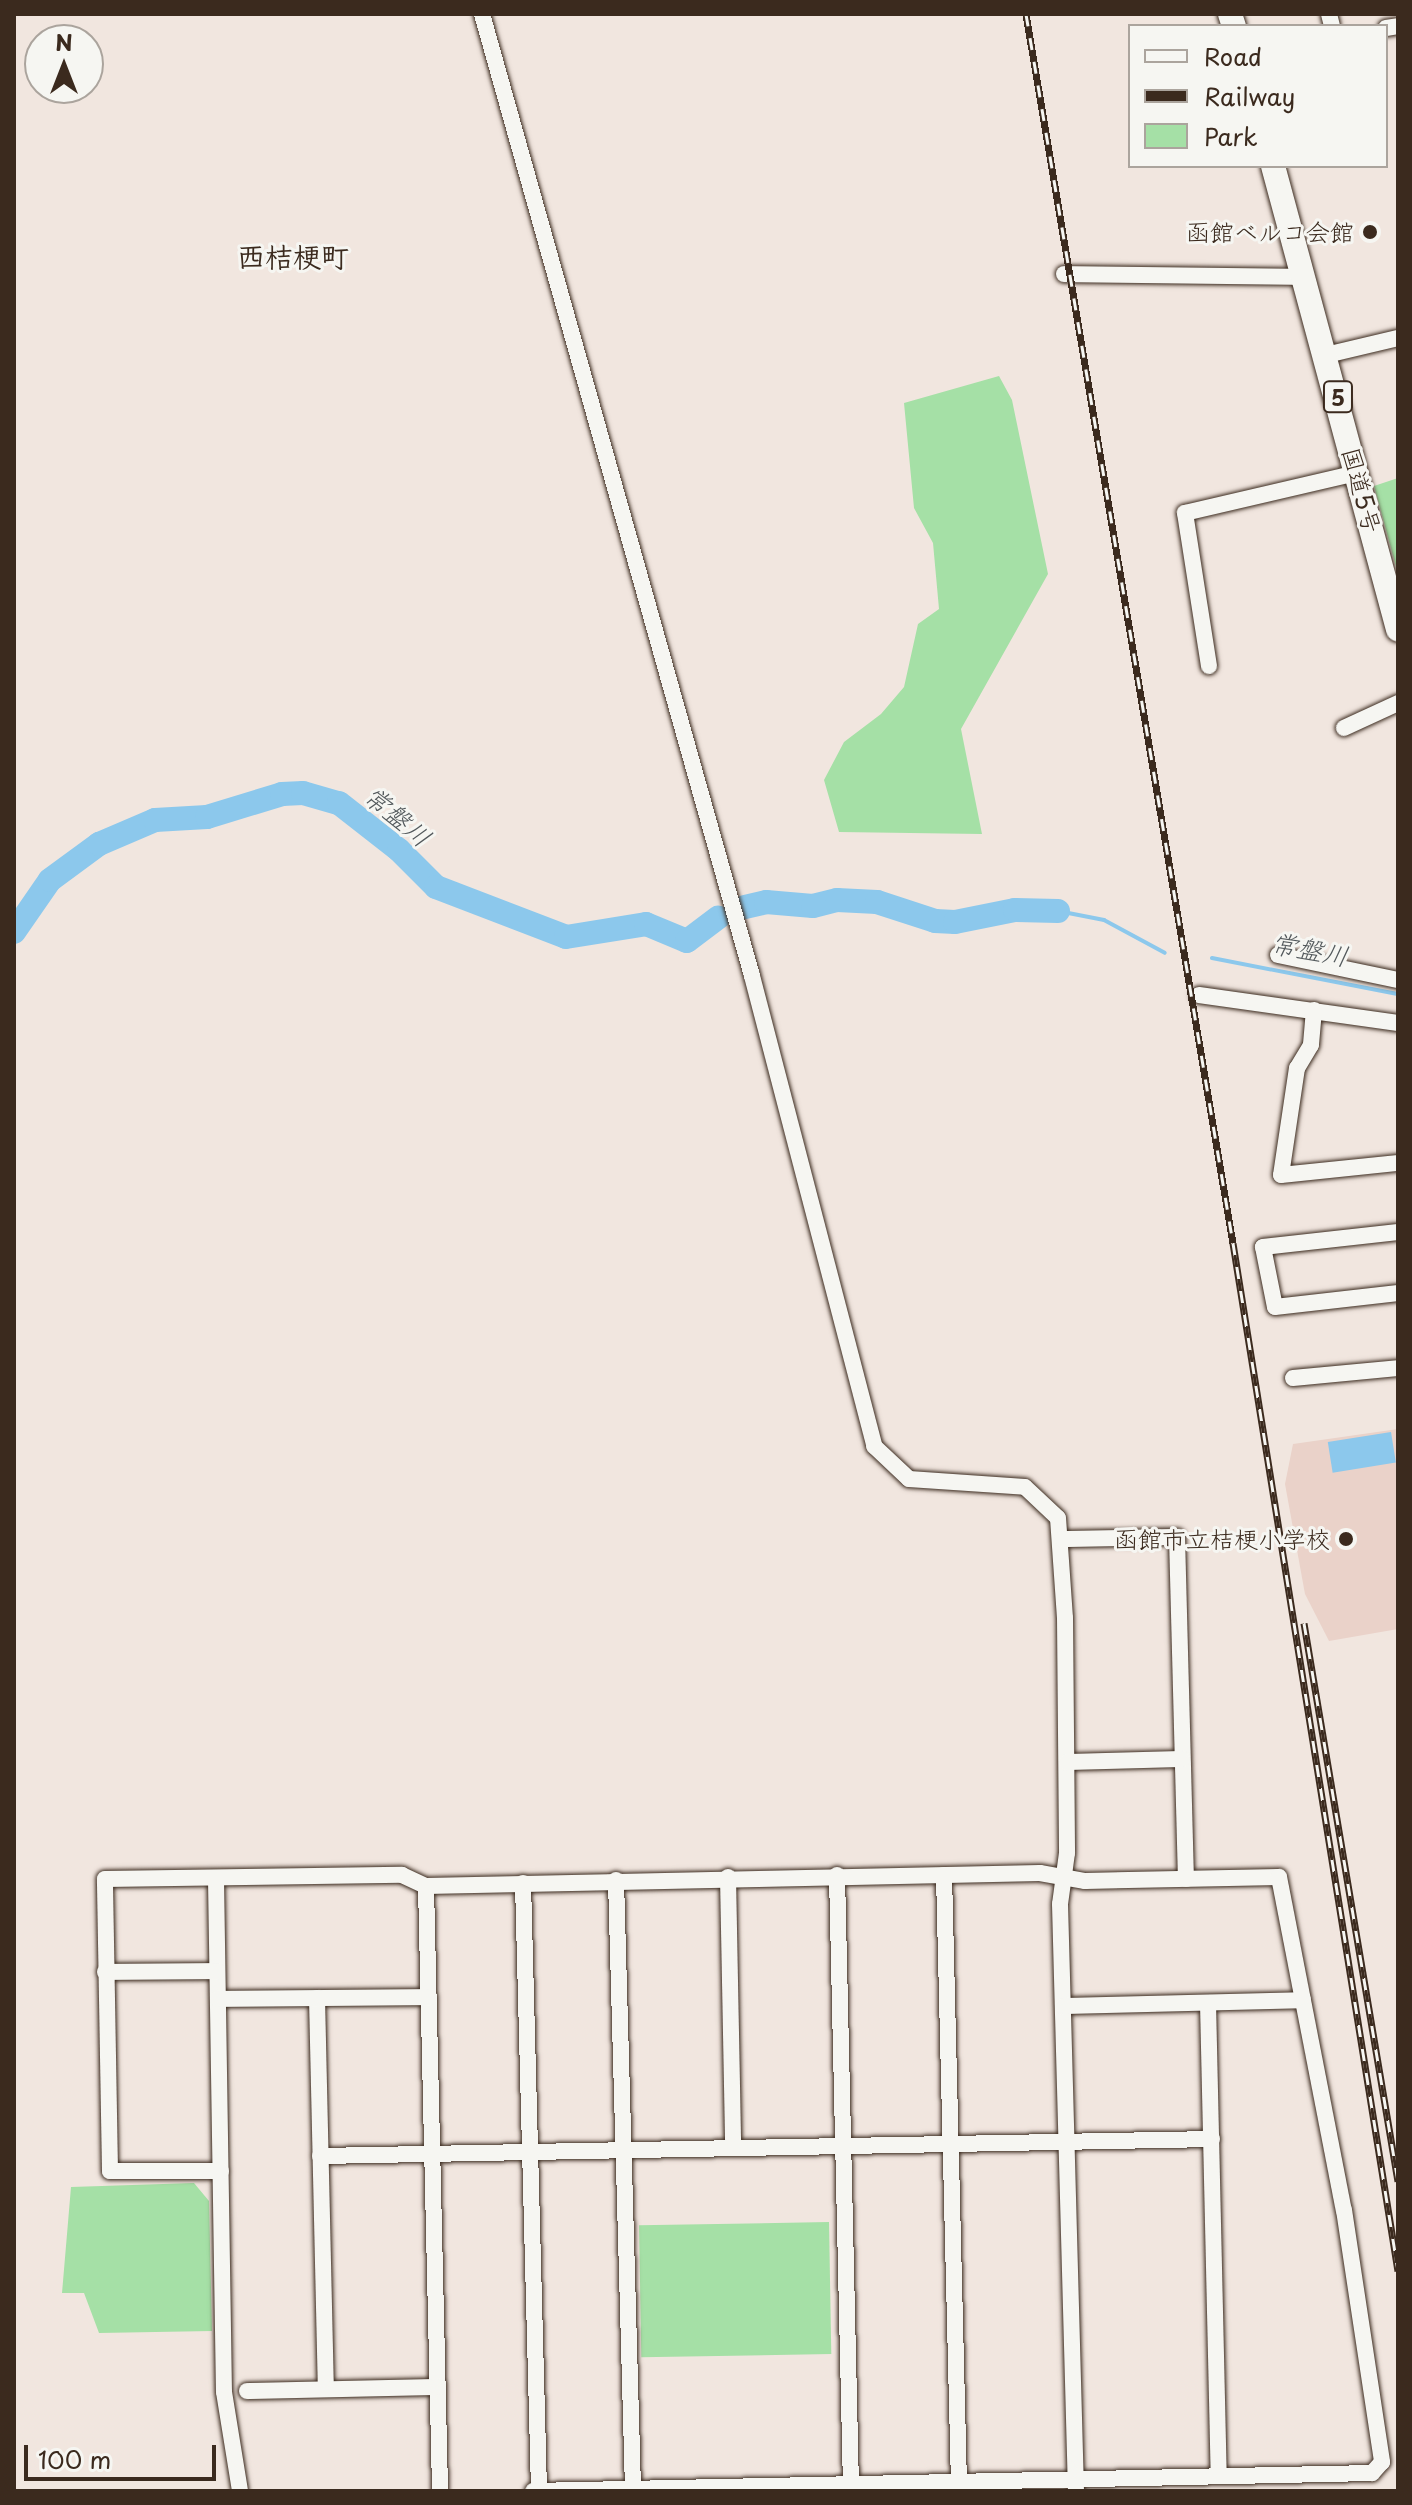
<!DOCTYPE html>
<html>
<head>
<meta charset="utf-8">
<style>
	body { margin:0 }
	#map { position:relative; width:1412px; height:2505px; overflow:hidden; background:#f1e6df; font-family:"Playpen Sans","Klee One",sans-serif }
	div>[style] { position:absolute }
	.built>* { inset:0; background:#ead2c9 }
	.green>* { inset:0; background:#a5e0a6; transform-origin:0 0 }
	.water>* { inset:0; background:#8cc8ec; transform-origin:0 0 }
	.stream>* { height:4px; margin:-2px; padding:0 2px; transform-origin:2px; border-radius:2px; background:#8cc8ec }
	.river>* { height:24px; margin:-12px; padding:0 12px; transform-origin:12px; border-radius:12px; background:#8cc8ec }
	.roads { filter:drop-shadow(0 0 2px #3b2a1e) drop-shadow(0 0 2px #3b2a1e) }
	.minor>* { height:16px; margin:-8px; padding:0 8px; transform-origin:8px; border-radius:8px; background:#f6f6f2 }
	.highway>* { height:24px; margin:-12px; padding:0 12px; transform-origin:12px; border-radius:12px; background:#f6f6f2 }
	.rail>* { height:7px; margin-top:-3.5px; transform-origin:0; background:repeating-linear-gradient(90deg,#f6f6f2 0 12px,#3b2a1e 0 24px); box-sizing:border-box; border-block:2px solid #3b2a1e }
	.dots>* { width:22px; height:22px; translate:-50% -50%; box-sizing:border-box; border:4px solid #f6f6f2; border-radius:50% }
	span { translate:-50% -50%; white-space:nowrap; text-align:center; line-height:1.15; -webkit-text-stroke:6px #f6f6f2; paint-order:stroke }
	.shield-label span { padding:2px 6px; background:#f6f6f2; border:2px solid; border-radius:6px; -webkit-text-stroke-width:0 }
	.shield-label { font-size:22px; color:#3b2a1e; font-weight:700 }
	.poi-label { font-size:24px; color:#3b2a1e }
	.right { translate:-100% -50%; text-align:right }
	.street-label { font-size:24px; color:#3b2a1e }
	.water-label { font-size:26px; color:#53595c; font-style:italic }
	.quarter-label { font-size:28px; color:#3b2a1e; font-weight:700 }
	.frame { position:absolute; inset:0; border:16px solid #3b2a1e; pointer-events:none }
	.legend { position:absolute; left:1128px; top:24px; width:260px; height:144px; box-sizing:border-box; background:#f6f6f2; border:2px solid #aba49d; margin:0; padding:10px 14px; list-style:none; font-size:24px; color:#3b2a1e }
	.legend li { display:flex; align-items:center; gap:16px; height:40px }
	.legend b { width:40px; border:2px solid #aba49d }
	.north { position:absolute; left:24px; top:24px; width:80px; height:80px; box-sizing:border-box; background:#f6f6f2; border:2px solid #aba49d; border-radius:50%; rotate:0deg; font-size:22px; font-weight:700; line-height:32px; text-align:center; color:#3b2a1e }
	.north::after { content:''; display:block; margin:auto; width:28px; height:36px; background:#3b2a1e; clip-path:polygon(50% 0,100% 100%,50% 72%,0 100%) }
	.scale { position:absolute; left:24px; top:2445px; width:192px; height:36px; box-sizing:border-box; border:4px solid #3b2a1e; border-top:0; padding-left:10px; font-size:24px; line-height:28px; white-space:nowrap; color:#3b2a1e; -webkit-text-stroke:6px #f6f6f2; paint-order:stroke }
</style>
</head>
<body>
<div id="map">
	<div class="built">
		<i style="clip-path:polygon(1398px 1429px,1398px 1629px,1329px 1641px,1305px 1594px,1285px 1484px,1293px 1444px)"></i>
	</div>
	<div class="green">
		<i style="clip-path:polygon(999px 376px,1012px 400px,1048px 574px,961px 729px,982px 834px,839px 832px,824px 780px,844px 742px,881px 714px,904px 687px,918px 624px,939px 609px,933px 543px,914px 508px,904px 403px)"></i>
		<i style="clip-path:polygon(1398px 478px,1398px 574px,1374px 486px)"></i>
		<i style="clip-path:polygon(194px 2183px,209px 2201px,212px 2331px,99px 2333px,84px 2293px,62px 2293px,71px 2187px)"></i>
		<i style="left:829px;top:2222px;width:132px;height:190px;rotate:89deg"></i>
	</div>
	<div class="water">
		<i style="left:1391px;top:1432px;width:31px;height:64px;rotate:81deg"></i>
	</div>
	<div class="stream">
		<i style="left:1058px;top:911px;width:47px;rotate:11.1deg"></i>
		<i style="left:1104px;top:920px;width:69px;rotate:28.4deg"></i>
		<i style="left:1212px;top:958px;width:189px;rotate:11deg"></i>
	</div>
	<div class="river">
		<i style="left:745px;top:907px;width:22px;rotate:-13deg"></i>
		<i style="left:766px;top:902px;width:47px;rotate:4.9deg"></i>
		<i style="left:813px;top:906px;width:25px;rotate:-14deg"></i>
		<i style="left:837px;top:900px;width:40px;rotate:2.9deg"></i>
		<i style="left:877px;top:902px;width:61px;rotate:18.1deg"></i>
		<i style="left:935px;top:921px;width:20px;rotate:3deg"></i>
		<i style="left:955px;top:922px;width:61px;rotate:-11.3deg"></i>
		<i style="left:1015px;top:910px;width:43px;rotate:1.3deg"></i>
		<i style="left:14px;top:932px;width:63px;rotate:-55.3deg"></i>
		<i style="left:50px;top:880px;width:61px;rotate:-36.3deg"></i>
		<i style="left:99px;top:844px;width:61px;rotate:-23.2deg"></i>
		<i style="left:155px;top:820px;width:52px;rotate:-3.3deg"></i>
		<i style="left:207px;top:817px;width:78px;rotate:-17deg"></i>
		<i style="left:282px;top:794px;width:21px;rotate:-3deg"></i>
		<i style="left:303px;top:793px;width:37px;rotate:16deg"></i>
		<i style="left:339px;top:803px;width:76px;rotate:38.1deg"></i>
		<i style="left:399px;top:850px;width:52px;rotate:45deg"></i>
		<i style="left:436px;top:887px;width:139px;rotate:21deg"></i>
		<i style="left:566px;top:937px;width:81px;rotate:-9.2deg"></i>
		<i style="left:646px;top:924px;width:44px;rotate:22.5deg"></i>
		<i style="left:687px;top:941px;width:39px;rotate:-37deg"></i>
	</div>
	<div class="roads">
		<div class="minor">
			<i style="left:482px;top:14px;width:999px;rotate:74.32deg"></i>
			<i style="left:752px;top:976px;width:486px;rotate:75.4deg"></i>
			<i style="left:874px;top:1446px;width:48px;rotate:43.3deg"></i>
			<i style="left:909px;top:1479px;width:116px;rotate:3.9deg"></i>
			<i style="left:1025px;top:1487px;width:45px;rotate:43.2deg"></i>
			<i style="left:1058px;top:1518px;width:100px;rotate:86deg"></i>
			<i style="left:1065px;top:1618px;width:235px;rotate:89.5deg"></i>
			<i style="left:1067px;top:1853px;width:51px;rotate:97.8deg"></i>
			<i style="left:1060px;top:1904px;width:587px;rotate:88.44deg"></i>
			<i style="left:1329px;top:14px;width:12px;rotate:76deg"></i>
			<i style="left:1386px;top:28px;width:12px;rotate:-9deg"></i>
			<i style="left:1064px;top:274px;width:240px;rotate:0.7deg"></i>
			<i style="left:1326px;top:355px;width:74px;rotate:-13.3deg"></i>
			<i style="left:1209px;top:666px;width:155px;rotate:-98.9deg"></i>
			<i style="left:1185px;top:513px;width:177px;rotate:-13.1deg"></i>
			<i style="left:1344px;top:728px;width:60px;rotate:-24.8deg"></i>
			<i style="left:1278px;top:955px;width:123px;rotate:11.8deg"></i>
			<i style="left:1199px;top:995px;width:201px;rotate:8deg"></i>
			<i style="left:1314px;top:1010px;width:35px;rotate:95deg"></i>
			<i style="left:1311px;top:1045px;width:27px;rotate:121deg"></i>
			<i style="left:1297px;top:1068px;width:108px;rotate:98.5deg"></i>
			<i style="left:1281px;top:1175px;width:118px;rotate:-5.9deg"></i>
			<i style="left:1398px;top:1232px;width:136px;rotate:173.7deg"></i>
			<i style="left:1263px;top:1247px;width:61px;rotate:78.7deg"></i>
			<i style="left:1275px;top:1307px;width:124px;rotate:-6.5deg"></i>
			<i style="left:1293px;top:1378px;width:105px;rotate:-5.4deg"></i>
			<i style="left:1063px;top:1539px;width:114px;rotate:-1deg"></i>
			<i style="left:1177px;top:1537px;width:342px;rotate:88.5deg"></i>
			<i style="left:1067px;top:1762px;width:115px;rotate:-1.5deg"></i>
			<i style="left:837px;top:1875px;width:610px;rotate:88.69deg"></i>
			<i style="left:944px;top:1875px;width:608px;rotate:88.59deg"></i>
			<i style="left:728px;top:1877px;width:271px;rotate:88.9deg"></i>
			<i style="left:216px;top:1879px;width:513px;rotate:89.11deg"></i>
			<i style="left:224px;top:2392px;width:100px;rotate:80.8deg"></i>
			<i style="left:616px;top:1880px;width:609px;rotate:88.4deg"></i>
			<i style="left:523px;top:1883px;width:608px;rotate:88.49deg"></i>
			<i style="left:426px;top:1886px;width:605px;rotate:88.67deg"></i>
			<i style="left:105px;top:1972px;width:112px;rotate:-0.5deg"></i>
			<i style="left:317px;top:1998px;width:391px;rotate:88.7deg"></i>
			<i style="left:218px;top:1999px;width:211px;rotate:-0.5deg"></i>
			<i style="left:1208px;top:2003px;width:473px;rotate:88.7deg"></i>
			<i style="left:1063px;top:2006px;width:240px;rotate:-1.4deg"></i>
			<i style="left:320px;top:2156px;width:892px;rotate:-1.09deg"></i>
			<i style="left:221px;top:2171px;width:111px;rotate:180deg"></i>
			<i style="left:110px;top:2171px;width:292px;rotate:-91deg"></i>
			<i style="left:105px;top:1879px;width:297px;rotate:-0.8deg"></i>
			<i style="left:402px;top:1875px;width:26px;rotate:25deg"></i>
			<i style="left:426px;top:1886px;width:614px;rotate:-1.21deg"></i>
			<i style="left:1040px;top:1873px;width:46px;rotate:10.1deg"></i>
			<i style="left:1085px;top:1881px;width:194px;rotate:-1.2deg"></i>
			<i style="left:1279px;top:1877px;width:339px;rotate:79deg"></i>
			<i style="left:1344px;top:2210px;width:255px;rotate:81.4deg"></i>
			<i style="left:1382px;top:2462px;width:15px;rotate:132deg"></i>
			<i style="left:1372px;top:2473px;width:839px;rotate:178.77deg"></i>
			<i style="left:247px;top:2391px;width:191px;rotate:-1.2deg"></i>
		</div>
		<div class="highway">
			<i style="left:1230px;top:14px;width:13px;rotate:72deg"></i>
			<i style="left:1273px;top:166px;width:480px;rotate:74.9deg"></i>
		</div>
	</div>
	<div class="rail">
		<i style="left:1026px;top:14px;width:1246px;rotate:80.44deg"></i>
		<i style="left:1233px;top:1243px;width:1041px;rotate:80.88deg"></i>
		<i style="left:1304px;top:1623px;width:566px;rotate:80.44deg"></i>
	</div>
	<div class="dots">
		<i style="left:1370px;top:232px;background:#3b2a1e"></i>
		<i style="left:1346px;top:1539px;background:#3b2a1e"></i>
	</div>
	<div class="shield-label">
		<span style="left:1338px;top:397px">5</span>
	</div>
	<div class="poi-label">
		<span class="right" style="left:1354px;top:232px">函館ベルコ会館</span>
		<span class="right" style="left:1330px;top:1539px">函館市立桔梗小学校</span>
	</div>
	<div class="street-label">
		<span style="left:1362px;top:490px;rotate:75deg">国道5号</span>
	</div>
	<div class="water-label">
		<span style="left:398px;top:816px;rotate:40deg">常盤川</span>
		<span style="left:1310px;top:949px;rotate:11deg">常盤川</span>
	</div>
	<div class="quarter-label">
		<span style="left:293px;top:256px">西桔梗町</span>
	</div>
	<div class="frame"></div>
	<ul class="legend">
	<li><b style="height:10px;background:#f6f6f2"></b>Road</li>
	<li><b style="height:10px;background:#3b2a1e"></b>Railway</li>
	<li><b style="height:22px;background:#a5e0a6"></b>Park</li>
	</ul>
	<div class="north">N</div>
	<div class="scale">100 m</div>
</div>
</body>
</html>
